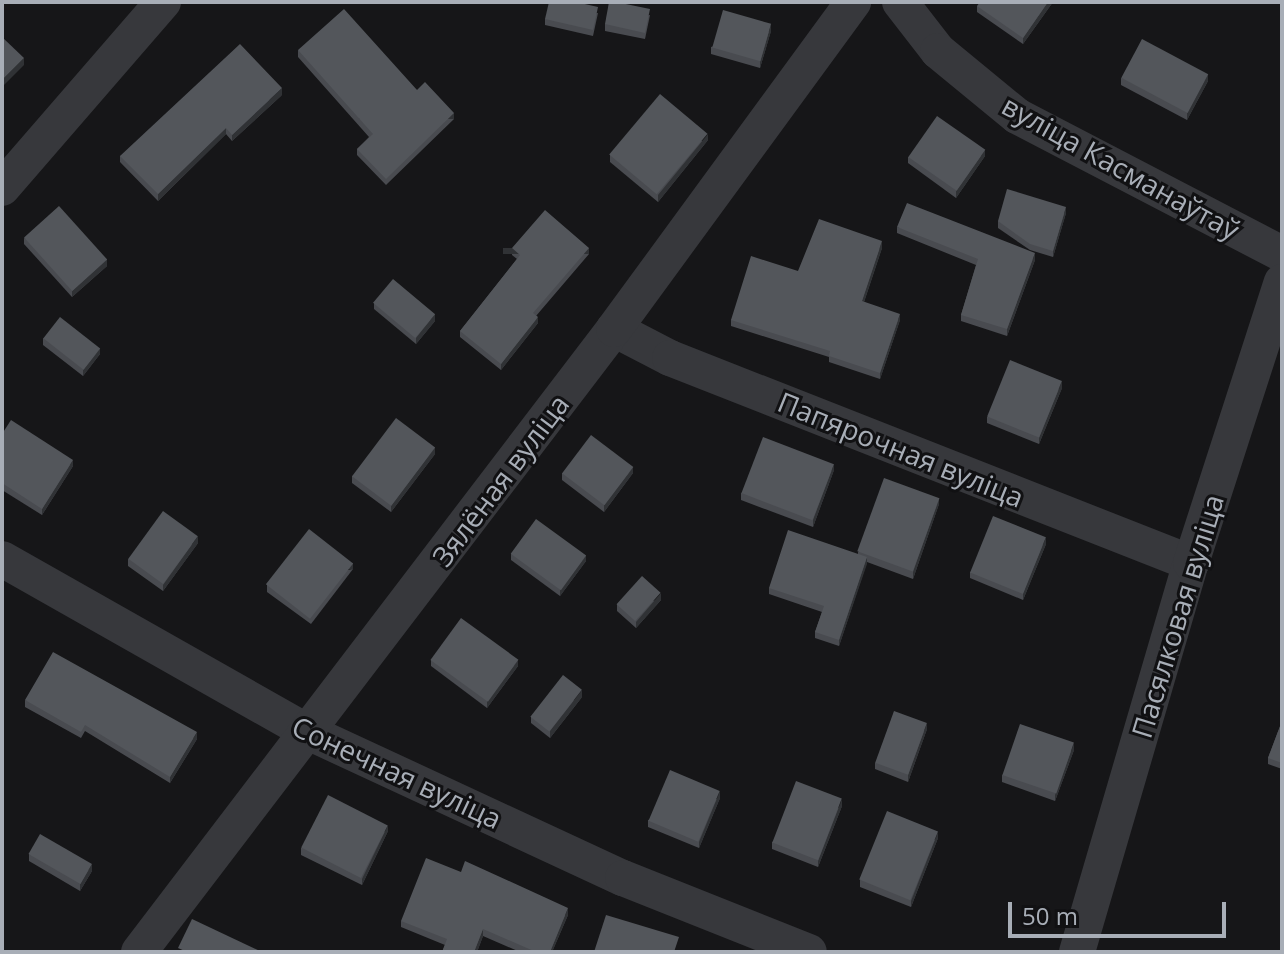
<!DOCTYPE html>
<html>
<head>
<meta charset="utf-8">
<style>
	body { margin:0 }
	#map { position:relative; width:1284px; height:954px; overflow:hidden; background:#161618; font-family:"Open Sans",sans-serif }
	div>[style] { position:absolute }
	.minor>* { height:36px; margin:-18px; padding:0 18px; transform-origin:18px; border-radius:18px; background:#37383c }
	.wall>* { inset:0; background:#494b50 }
	.shaded-wall>* { inset:0; background:#303235; transform-origin:0 0 }
	.building>* { inset:0; background:#53565b; transform-origin:0 0 }
	span { translate:-50% -50%; white-space:nowrap; text-align:center; line-height:1.15; -webkit-text-stroke:6px #111113; paint-order:stroke }
	.street-label { font-size:28px; color:#a8aeb7 }
	.frame { position:absolute; inset:0; border:4px solid #a8aeb7; pointer-events:none }
	.scale { position:absolute; left:1008px; top:902px; width:218px; height:36px; box-sizing:border-box; border:4px solid #a8aeb7; border-top:0; padding-left:10px; font-size:24px; line-height:28px; white-space:nowrap; color:#a8aeb7; -webkit-text-stroke:6px #111113; paint-order:stroke }
</style>
</head>
<body>
<div id="map">
	<div class="minor">
		<i style="left:900px;top:2px;width:62px;rotate:52.2deg"></i>
		<i style="left:938px;top:51px;width:102px;rotate:39.4deg"></i>
		<i style="left:1017px;top:116px;width:299px;rotate:27.5deg"></i>
		<i style="left:2px;top:188px;width:246px;rotate:-49.1deg"></i>
		<i style="left:614px;top:329px;width:63px;rotate:27.4deg"></i>
		<i style="left:670px;top:358px;width:560px;rotate:21.48deg"></i>
		<i style="left:2px;top:559px;width:352px;rotate:29.5deg"></i>
		<i style="left:308px;top:732px;width:347px;rotate:24.9deg"></i>
		<i style="left:623px;top:878px;width:200px;rotate:21.7deg"></i>
		<i style="left:139px;top:952px;width:783px;rotate:-52.68deg"></i>
		<i style="left:614px;top:329px;width:405px;rotate:-53.8deg"></i>
		<i style="left:1077px;top:952px;width:405px;rotate:-73.7deg"></i>
		<i style="left:1191px;top:563px;width:295px;rotate:-72.1deg"></i>
	</div>
	<div class="wall">
		<i style="clip-path:polygon(1053px 2px,1023px 44px,977px 12px,977px 6px)"></i>
		<i style="clip-path:polygon(598px 13px,593px 36px,545px 25px,545px 19px)"></i>
		<i style="clip-path:polygon(650px 15px,645px 39px,605px 31px,605px 24px)"></i>
		<i style="clip-path:polygon(771px 31px,760px 68px,711px 54px,711px 47px)"></i>
		<i style="clip-path:polygon(298px 50px,417px 90px,454px 119px,386px 185px,357px 155px,357px 149px,369px 137px,298px 57px)"></i>
		<i style="clip-path:polygon(1121px 78px,1208px 81px,1187px 120px,1121px 85px)"></i>
		<i style="clip-path:polygon(282px 95px,232px 141px,226px 134px,158px 201px,120px 162px,120px 156px)"></i>
		<i style="clip-path:polygon(708px 140px,658px 202px,610px 162px,610px 155px)"></i>
		<i style="clip-path:polygon(985px 156px,956px 198px,908px 163px,908px 157px)"></i>
		<i style="clip-path:polygon(1066px 213px,1053px 257px,1030px 250px,998px 228px,998px 221px)"></i>
		<i style="clip-path:polygon(897px 227px,1035px 260px,1007px 336px,961px 321px,961px 315px,976px 265px,897px 233px)"></i>
		<i style="clip-path:polygon(24px 238px,107px 266px,72px 297px,24px 244px)"></i>
		<i style="clip-path:polygon(512px 248px,589px 254px,536px 316px,538px 323px,501px 370px,460px 337px,460px 331px,517px 259px,512px 255px)"></i>
		<i style="clip-path:polygon(882px 248px,864px 302px,900px 320px,880px 379px,829px 362px,829px 357px,731px 326px,731px 320px,798px 271px)"></i>
		<i style="clip-path:polygon(374px 303px,435px 321px,416px 344px,374px 309px)"></i>
		<i style="clip-path:polygon(43px 338px,100px 354px,83px 376px,43px 345px)"></i>
		<i style="clip-path:polygon(1062px 388px,1039px 444px,987px 423px,987px 417px)"></i>
		<i style="clip-path:polygon(2px 434px,73px 466px,42px 515px,2px 490px)"></i>
		<i style="clip-path:polygon(435px 454px,391px 512px,352px 483px,352px 476px)"></i>
		<i style="clip-path:polygon(834px 470px,813px 527px,741px 500px,741px 493px)"></i>
		<i style="clip-path:polygon(562px 473px,633px 473px,604px 512px,562px 480px)"></i>
		<i style="clip-path:polygon(939px 504px,913px 579px,867px 562px,839px 646px,815px 638px,815px 632px,822px 612px,769px 594px,769px 588px,858px 554px,858px 552px)"></i>
		<i style="clip-path:polygon(198px 543px,163px 591px,128px 566px,128px 559px)"></i>
		<i style="clip-path:polygon(1046px 544px,1023px 600px,970px 578px,970px 572px)"></i>
		<i style="clip-path:polygon(511px 554px,586px 561px,560px 596px,511px 560px)"></i>
		<i style="clip-path:polygon(353px 569px,311px 624px,267px 592px,267px 585px)"></i>
		<i style="clip-path:polygon(661px 600px,636px 628px,617px 611px,617px 604px)"></i>
		<i style="clip-path:polygon(431px 660px,518px 666px,487px 708px,431px 666px)"></i>
		<i style="clip-path:polygon(582px 697px,550px 738px,531px 723px,531px 717px)"></i>
		<i style="clip-path:polygon(25px 700px,197px 739px,170px 783px,85px 731px,81px 738px,25px 707px)"></i>
		<i style="clip-path:polygon(1282px 721px,1282px 769px,1268px 764px,1268px 758px)"></i>
		<i style="clip-path:polygon(927px 729px,908px 782px,875px 769px,875px 763px)"></i>
		<i style="clip-path:polygon(1074px 750px,1055px 801px,1002px 782px,1002px 775px)"></i>
		<i style="clip-path:polygon(720px 798px,699px 848px,648px 827px,648px 820px)"></i>
		<i style="clip-path:polygon(842px 806px,818px 867px,772px 849px,772px 842px)"></i>
		<i style="clip-path:polygon(388px 831px,362px 885px,301px 855px,301px 848px)"></i>
		<i style="clip-path:polygon(938px 838px,911px 907px,860px 887px,860px 880px)"></i>
		<i style="clip-path:polygon(29px 854px,92px 871px,80px 891px,29px 861px)"></i>
		<i style="clip-path:polygon(568px 915px,552px 952px,520px 952px,483px 936px,477px 952px,442px 952px,445px 945px,401px 927px,401px 921px)"></i>
	</div>
	<div class="shaded-wall">
		<i style="clip-path:polygon(1048px 2px,1053px 2px,1023px 44px,1023px 38px)"></i>
		<i style="clip-path:polygon(771px 24px,771px 31px,760px 68px,760px 62px)"></i>
		<i style="clip-path:polygon(24px 58px,24px 65px,2px 87px,2px 80px)"></i>
		<i style="clip-path:polygon(1208px 74px,1208px 81px,1187px 120px,1187px 113px)"></i>
		<i style="clip-path:polygon(282px 88px,282px 95px,232px 141px,232px 135px)"></i>
		<i style="left:454px;top:113px;width:6px;height:95px;rotate:90deg"></i>
		<i style="clip-path:polygon(226px 128px,226px 134px,158px 201px,158px 194px)"></i>
		<i style="clip-path:polygon(708px 134px,708px 140px,658px 202px,658px 195px)"></i>
		<i style="clip-path:polygon(985px 150px,985px 156px,956px 198px,956px 191px)"></i>
		<i style="clip-path:polygon(1066px 207px,1066px 213px,1053px 257px,1053px 251px)"></i>
		<i style="clip-path:polygon(882px 241px,882px 248px,862px 308px,862px 301px)"></i>
		<i style="left:589px;top:248px;width:6px;height:86px;rotate:90deg"></i>
		<i style="clip-path:polygon(1035px 253px,1035px 260px,1007px 336px,1007px 329px)"></i>
		<i style="clip-path:polygon(107px 259px,107px 266px,72px 297px,72px 291px)"></i>
		<i style="clip-path:polygon(435px 314px,435px 321px,416px 344px,416px 338px)"></i>
		<i style="clip-path:polygon(900px 314px,900px 320px,880px 379px,880px 373px)"></i>
		<i style="clip-path:polygon(538px 317px,538px 323px,501px 370px,501px 364px)"></i>
		<i style="clip-path:polygon(100px 348px,100px 354px,83px 376px,83px 370px)"></i>
		<i style="clip-path:polygon(1062px 381px,1062px 388px,1039px 444px,1039px 438px)"></i>
		<i style="clip-path:polygon(435px 447px,435px 454px,391px 512px,391px 506px)"></i>
		<i style="clip-path:polygon(73px 460px,73px 466px,42px 515px,42px 509px)"></i>
		<i style="clip-path:polygon(834px 464px,834px 470px,813px 527px,813px 520px)"></i>
		<i style="clip-path:polygon(633px 467px,633px 473px,604px 512px,604px 505px)"></i>
		<i style="clip-path:polygon(939px 498px,939px 504px,913px 579px,913px 572px)"></i>
		<i style="clip-path:polygon(198px 536px,198px 543px,163px 591px,163px 585px)"></i>
		<i style="clip-path:polygon(1046px 537px,1046px 544px,1023px 600px,1023px 593px)"></i>
		<i style="clip-path:polygon(586px 555px,586px 561px,560px 596px,560px 590px)"></i>
		<i style="clip-path:polygon(867px 557px,867px 564px,839px 646px,839px 640px)"></i>
		<i style="left:353px;top:563px;width:6px;height:69px;rotate:90deg"></i>
		<i style="clip-path:polygon(661px 593px,661px 600px,636px 628px,636px 622px)"></i>
		<i style="clip-path:polygon(518px 660px,518px 666px,487px 708px,487px 701px)"></i>
		<i style="clip-path:polygon(582px 690px,582px 697px,550px 738px,550px 731px)"></i>
		<i style="clip-path:polygon(927px 723px,927px 729px,908px 782px,908px 775px)"></i>
		<i style="clip-path:polygon(197px 732px,197px 739px,170px 783px,170px 777px)"></i>
		<i style="clip-path:polygon(1074px 743px,1074px 750px,1055px 801px,1055px 795px)"></i>
		<i style="clip-path:polygon(720px 791px,720px 798px,699px 848px,699px 842px)"></i>
		<i style="clip-path:polygon(842px 799px,842px 806px,818px 867px,818px 861px)"></i>
		<i style="clip-path:polygon(388px 825px,388px 831px,362px 885px,362px 879px)"></i>
		<i style="clip-path:polygon(938px 832px,938px 838px,911px 907px,911px 901px)"></i>
		<i style="clip-path:polygon(92px 864px,92px 871px,80px 891px,80px 884px)"></i>
		<i style="clip-path:polygon(568px 908px,568px 915px,552px 952px,550px 952px)"></i>
		<i style="clip-path:polygon(483px 929px,483px 936px,477px 952px,474px 952px)"></i>
	</div>
	<div class="building">
		<i style="clip-path:polygon(549px 2px,576px 2px,598px 7px,593px 30px,545px 19px)"></i>
		<i style="clip-path:polygon(609px 2px,616px 2px,650px 9px,645px 33px,605px 24px)"></i>
		<i style="clip-path:polygon(980px 2px,1048px 2px,1023px 38px,977px 6px)"></i>
		<i style="clip-path:polygon(344px 9px,417px 90px,425px 82px,454px 113px,386px 179px,357px 149px,373px 134px,298px 50px)"></i>
		<i style="left:723px;top:10px;width:50px;height:39px;rotate:16deg"></i>
		<i style="clip-path:polygon(2px 37px,24px 58px,2px 80px)"></i>
		<i style="left:1142px;top:39px;width:75px;height:44px;rotate:28deg"></i>
		<i style="clip-path:polygon(240px 44px,282px 88px,232px 135px,226px 128px,158px 194px,120px 156px)"></i>
		<i style="left:660px;top:94px;width:62px;height:79px;rotate:40deg"></i>
		<i style="left:937px;top:116px;width:59px;height:50px;rotate:35deg"></i>
		<i style="clip-path:polygon(1007px 189px,1066px 207px,1053px 251px,1030px 244px,998px 221px)"></i>
		<i style="clip-path:polygon(907px 203px,1035px 253px,1007px 329px,961px 315px,978px 259px,897px 227px)"></i>
		<i style="left:59px;top:206px;width:72px;height:47px;rotate:48deg"></i>
		<i style="clip-path:polygon(545px 210px,589px 248px,533px 313px,538px 317px,501px 364px,460px 331px,520px 255px,512px 248px)"></i>
		<i style="clip-path:polygon(819px 219px,882px 241px,862px 301px,900px 314px,880px 373px,829px 356px,830px 351px,731px 320px,751px 256px,798px 271px)"></i>
		<i style="left:393px;top:279px;width:55px;height:31px;rotate:40deg"></i>
		<i style="left:60px;top:317px;width:51px;height:27px;rotate:38deg"></i>
		<i style="left:1010px;top:360px;width:56px;height:61px;rotate:22deg"></i>
		<i style="left:396px;top:418px;width:49px;height:73px;rotate:37deg"></i>
		<i style="clip-path:polygon(11px 420px,73px 460px,42px 509px,2px 483px,2px 434px)"></i>
		<i style="left:591px;top:435px;width:53px;height:48px;rotate:37deg"></i>
		<i style="left:763px;top:437px;width:76px;height:60px;rotate:21deg"></i>
		<i style="left:884px;top:478px;width:59px;height:78px;rotate:20deg"></i>
		<i style="left:163px;top:511px;width:43px;height:59px;rotate:36deg"></i>
		<i style="left:993px;top:516px;width:57px;height:61px;rotate:22deg"></i>
		<i style="left:536px;top:519px;width:62px;height:43px;rotate:36deg"></i>
		<i style="left:309px;top:529px;width:56px;height:70px;rotate:38deg"></i>
		<i style="clip-path:polygon(788px 530px,867px 557px,839px 640px,815px 632px,824px 606px,769px 588px)"></i>
		<i style="left:642px;top:576px;width:25px;height:38px;rotate:42deg"></i>
		<i style="left:461px;top:618px;width:71px;height:52px;rotate:36deg"></i>
		<i style="clip-path:polygon(53px 652px,197px 732px,170px 777px,85px 725px,81px 732px,25px 700px)"></i>
		<i style="left:563px;top:675px;width:24px;height:53px;rotate:38deg"></i>
		<i style="left:894px;top:711px;width:35px;height:55px;rotate:20deg"></i>
		<i style="clip-path:polygon(1282px 721px,1282px 763px,1268px 758px)"></i>
		<i style="left:1020px;top:724px;width:57px;height:54px;rotate:19deg"></i>
		<i style="left:670px;top:770px;width:54px;height:55px;rotate:23deg"></i>
		<i style="left:796px;top:781px;width:49px;height:66px;rotate:21deg"></i>
		<i style="left:328px;top:795px;width:67px;height:59px;rotate:27deg"></i>
		<i style="left:887px;top:811px;width:55px;height:74px;rotate:22deg"></i>
		<i style="left:40px;top:834px;width:60px;height:23px;rotate:30deg"></i>
		<i style="clip-path:polygon(426px 858px,461px 872px,465px 861px,568px 908px,550px 952px,536px 952px,483px 929px,474px 952px,442px 952px,447px 939px,401px 921px)"></i>
		<i style="clip-path:polygon(606px 915px,679px 937px,674px 952px,594px 952px)"></i>
		<i style="clip-path:polygon(192px 919px,262px 952px,187px 952px,178px 948px)"></i>
	</div>
	<div class="street-label">
		<span style="left:1121px;top:167px;rotate:29deg">вуліца Касманаўтаў</span>
		<span style="left:901px;top:449px;rotate:22deg">Папярочная вуліца</span>
		<span style="left:500px;top:480px;rotate:-53deg">Зялёная вуліца</span>
		<span style="left:1177px;top:616px;rotate:-73deg">Пасялковая вуліца</span>
		<span style="left:397px;top:772px;rotate:25deg">Сонечная вуліца</span>
	</div>
	<div class="frame"></div>
	<div class="scale">50 m</div>
</div>
</body>
</html>
